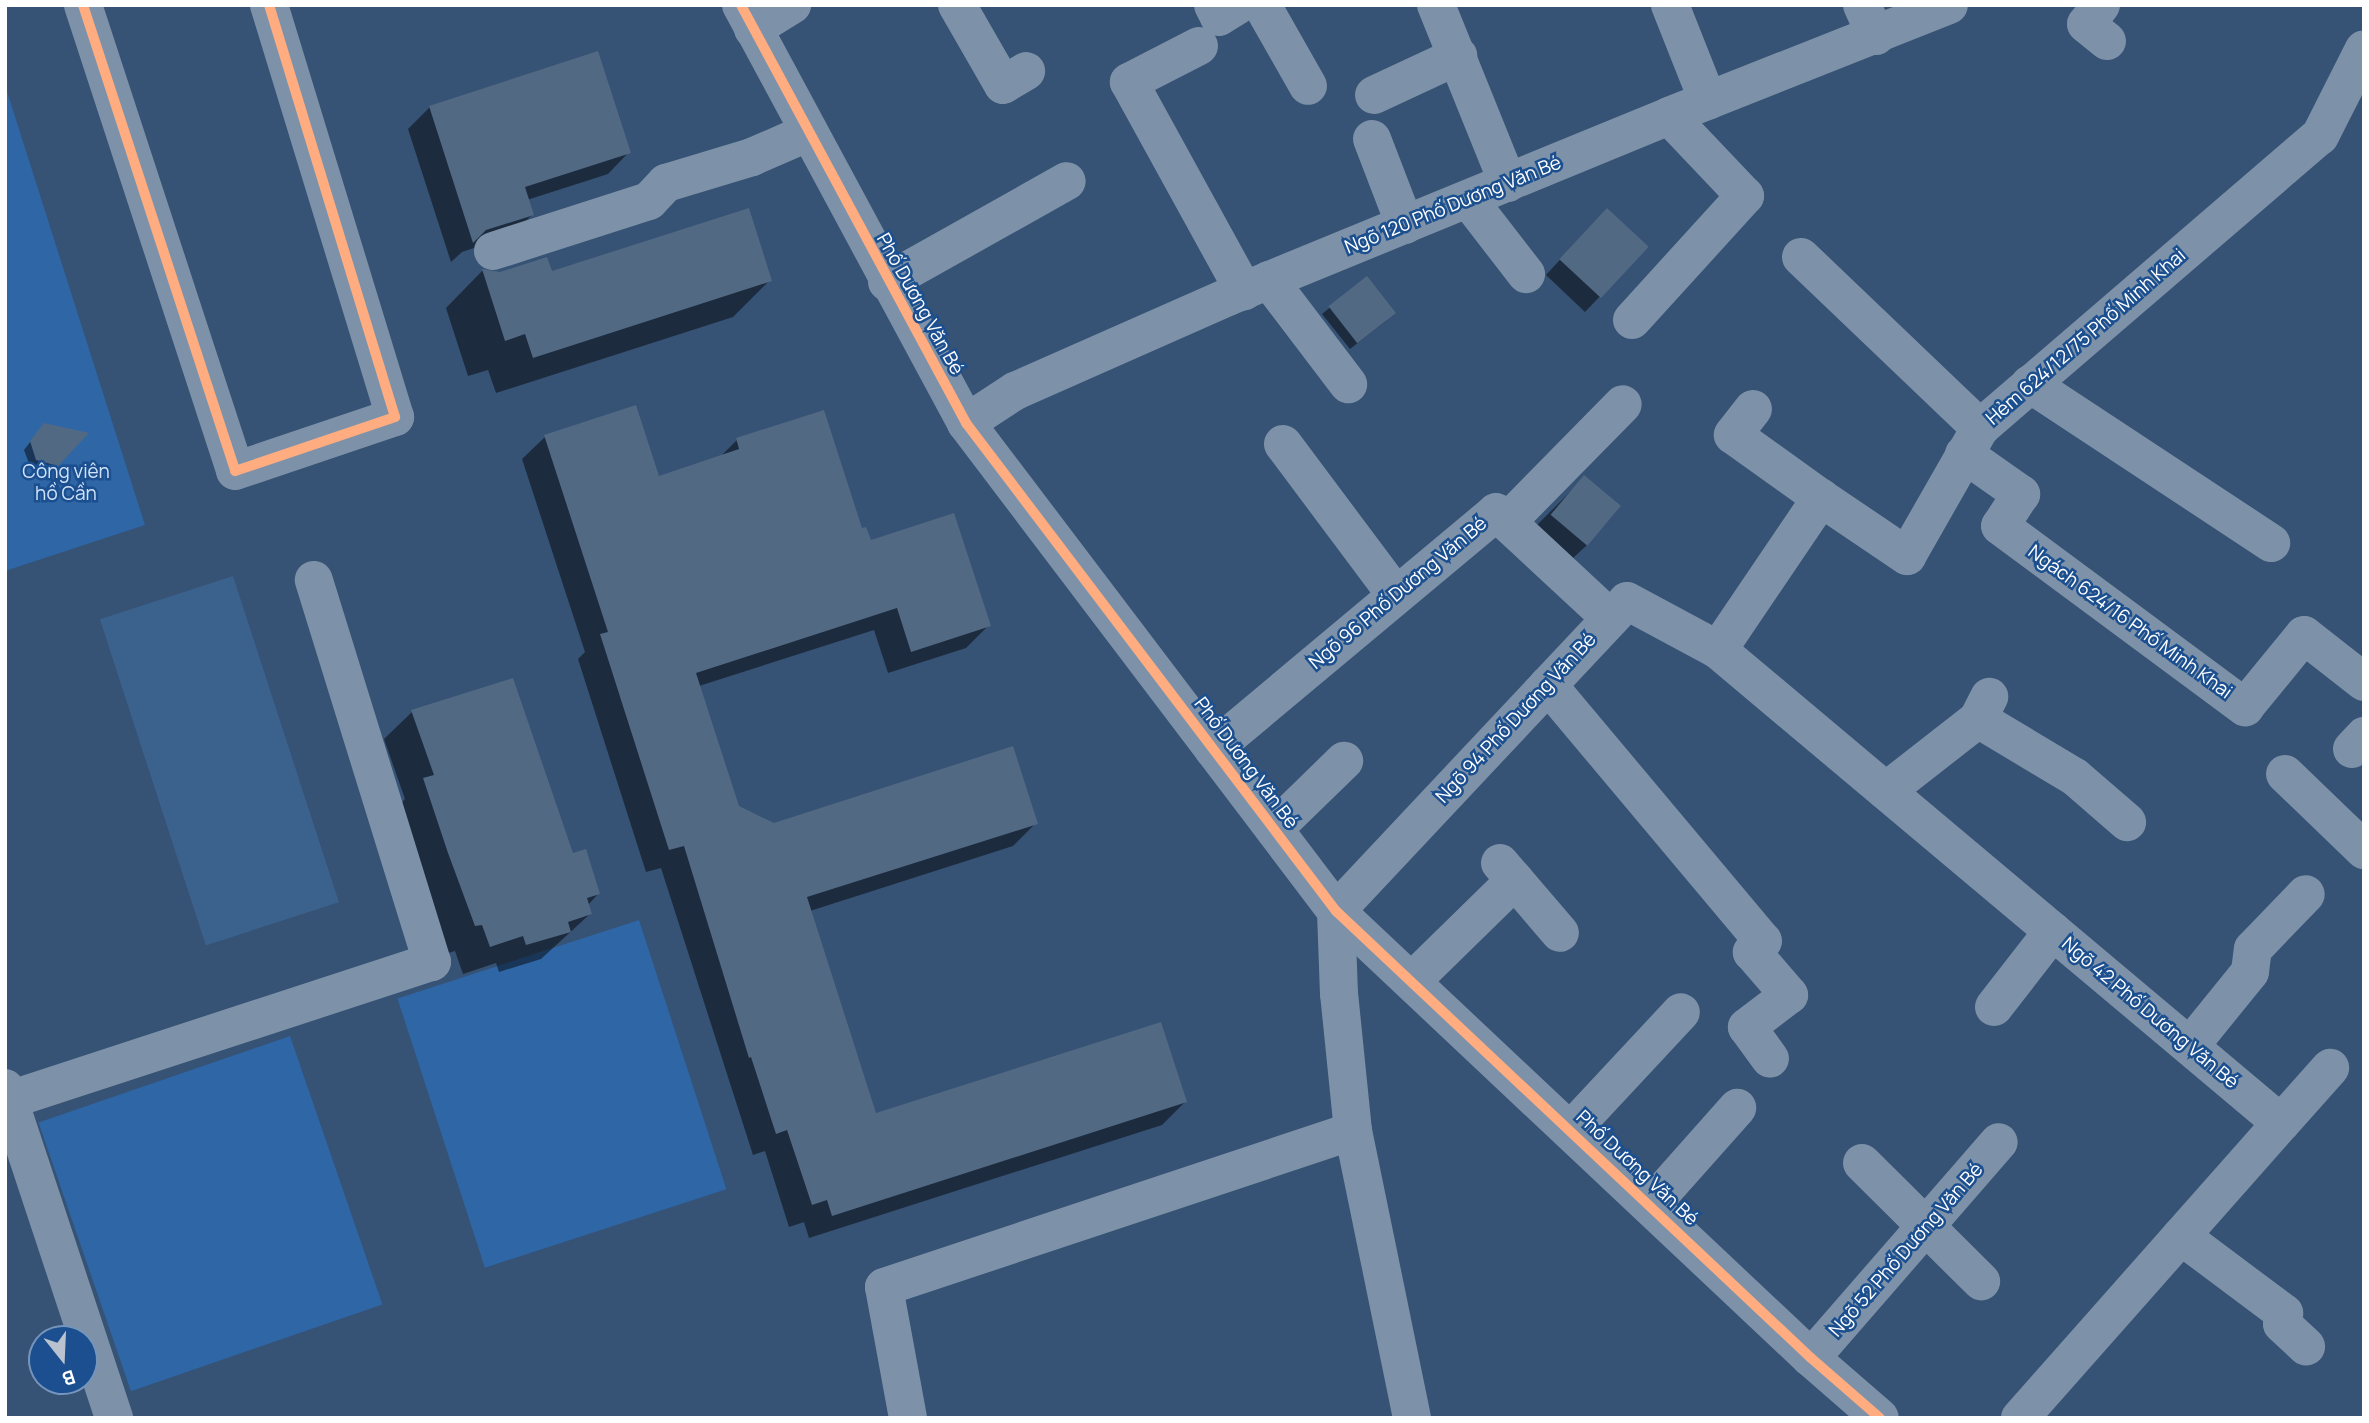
<!DOCTYPE html>
<html>
<head>
<meta charset="utf-8">
<style>
	body { margin:0 }
	#map { position:relative; width:2369px; height:1423px; overflow:hidden; background:#365274; font-family:Manrope,sans-serif }
	div>[style] { position:absolute }
	.green>* { inset:0; background:#2f66a5; transform-origin:0 0 }
	.water>* { inset:0; background:#3b618d; transform-origin:0 0 }
	.shadow>* { inset:0; background:#0007 }
	.building>* { inset:0; background:#526984; transform-origin:0 0 }
	.minor>* { height:38px; margin:-19px; padding:0 19px; transform-origin:19px; border-radius:19px; background:#7d92a8 }
	.cycleway>* { height:10px; margin:-5px; padding:0 5px; transform-origin:5px; border-radius:5px; background:#ffac80 }
	span { translate:-50% -50%; white-space:nowrap; text-align:center; line-height:1.15; -webkit-text-stroke:5px #1b4f8f; paint-order:stroke }
	.street-label { font-size:19px; color:#fff }
	.park-label { font-size:19px; color:#cfe3fa }
	.frame { position:absolute; inset:0; border:7px solid #fff; pointer-events:none }
	.north { position:absolute; left:28px; top:1325px; width:70px; height:70px; box-sizing:border-box; background:#1b4f8f; border:2px solid #7695bc; border-radius:50%; rotate:162deg; font-size:19px; font-weight:700; line-height:28px; text-align:center; color:#fff }
	.north::after { content:''; display:block; margin:auto; width:24px; height:32px; background:#b9c2ce; clip-path:polygon(50% 0,100% 100%,50% 72%,0 100%) }
</style>
</head>
<body>
<div id="map">
	<div class="green">
		<i style="clip-path:polygon(5px 85px,145px 525px,5px 571px)"></i>
		<i style="left:639px;top:920px;width:283px;height:254px;rotate:72deg"></i>
		<i style="left:290px;top:1036px;width:284px;height:266px;rotate:71deg"></i>
	</div>
	<div class="water">
		<i style="left:233px;top:576px;width:343px;height:140px;rotate:72deg"></i>
	</div>
	<div class="shadow">
		<i style="clip-path:polygon(430px 107px,629px 152px,608px 174px,527px 200px,532px 215px,510px 236px,462px 252px,451px 262px,408px 129px)"></i>
		<i style="clip-path:polygon(1592px 225px,1647px 247px,1585px 312px,1546px 275px)"></i>
		<i style="clip-path:polygon(482px 271px,500px 274px,770px 280px,733px 317px,496px 393px,488px 370px,468px 376px,446px 308px)"></i>
		<i style="clip-path:polygon(1366px 278px,1387px 320px,1350px 349px,1322px 314px)"></i>
		<i style="clip-path:polygon(38px 432px,57px 464px,50px 472px,30px 466px,24px 450px)"></i>
		<i style="clip-path:polygon(545px 437px,658px 478px,719px 458px,737px 440px,861px 530px,870px 543px,989px 625px,966px 648px,888px 673px,874px 630px,699px 686px,738px 808px,774px 825px,1036px 823px,1013px 846px,810px 911px,875px 1115px,1185px 1102px,1162px 1125px,809px 1238px,804px 1222px,789px 1227px,765px 1151px,753px 1155px,661px 868px,646px 872px,578px 659px,585px 652px,522px 459px)"></i>
		<i style="clip-path:polygon(1584px 478px,1587px 545px,1572px 559px,1534px 528px)"></i>
		<i style="clip-path:polygon(412px 712px,571px 855px,598px 894px,588px 905px,590px 914px,541px 959px,499px 972px,496px 963px,463px 974px,455px 951px,448px 953px,397px 808px,405px 799px,384px 739px)"></i>
	</div>
	<div class="building">
		<i style="clip-path:polygon(598px 51px,631px 153px,525px 187px,534px 215px,486px 230px,473px 243px,429px 106px)"></i>
		<i style="clip-path:polygon(749px 208px,772px 281px,533px 358px,525px 334px,505px 341px,482px 269px,500px 272px,547px 257px,552px 271px)"></i>
		<i style="left:1607px;top:208px;width:57px;height:70px;rotate:43deg"></i>
		<i style="left:1367px;top:276px;width:47px;height:49px;rotate:52deg"></i>
		<i style="clip-path:polygon(636px 405px,659px 476px,739px 449px,736px 438px,824px 410px,862px 528px,866px 527px,871px 540px,954px 513px,991px 626px,911px 652px,897px 608px,696px 673px,739px 806px,774px 823px,1013px 746px,1038px 824px,807px 897px,876px 1113px,1161px 1022px,1187px 1102px,832px 1216px,827px 1200px,812px 1205px,787px 1130px,776px 1134px,751px 1057px,749px 1058px,684px 846px,669px 850px,600px 634px,608px 632px,544px 435px)"></i>
		<i style="clip-path:polygon(44px 423px,89px 433px,58px 466px,36px 460px,30px 441px)"></i>
		<i style="left:1584px;top:475px;width:48px;height:52px;rotate:40deg"></i>
		<i style="clip-path:polygon(513px 678px,573px 853px,586px 849px,600px 894px,587px 898px,592px 914px,568px 922px,571px 932px,526px 945px,523px 936px,490px 947px,482px 925px,475px 926px,448px 853px,423px 778px,434px 775px,411px 710px)"></i>
	</div>
	<div class="minor">
		<i style="left:83px;top:5px;width:490px;rotate:71.9deg"></i>
		<i style="left:235px;top:471px;width:169px;rotate:-18.6deg"></i>
		<i style="left:395px;top:417px;width:431px;rotate:-107deg"></i>
		<i style="left:741px;top:5px;width:475px;rotate:61.7deg"></i>
		<i style="left:966px;top:423px;width:612px;rotate:52.83deg"></i>
		<i style="left:1336px;top:911px;width:652px;rotate:43.26deg"></i>
		<i style="left:1811px;top:1358px;width:91px;rotate:41deg"></i>
		<i style="left:957px;top:5px;width:92px;rotate:60.1deg"></i>
		<i style="left:1003px;top:85px;width:27px;rotate:-31deg"></i>
		<i style="left:1213px;top:5px;width:13px;rotate:63deg"></i>
		<i style="left:1219px;top:17px;width:22px;rotate:-32deg"></i>
		<i style="left:1262px;top:5px;width:93px;rotate:60.4deg"></i>
		<i style="left:1436px;top:5px;width:192px;rotate:68deg"></i>
		<i style="left:1670px;top:5px;width:103px;rotate:68.4deg"></i>
		<i style="left:1862px;top:5px;width:34px;rotate:66deg"></i>
		<i style="left:2101px;top:5px;width:24px;rotate:128deg"></i>
		<i style="left:2086px;top:24px;width:27px;rotate:39deg"></i>
		<i style="left:753px;top:29px;width:46px;rotate:-31.6deg"></i>
		<i style="left:1199px;top:46px;width:79px;rotate:152.8deg"></i>
		<i style="left:1129px;top:82px;width:239px;rotate:61.2deg"></i>
		<i style="left:1374px;top:95px;width:93px;rotate:-24.9deg"></i>
		<i style="left:1372px;top:139px;width:92px;rotate:69deg"></i>
		<i style="left:1468px;top:199px;width:95px;rotate:52.3deg"></i>
		<i style="left:493px;top:251px;width:164px;rotate:-17.8deg"></i>
		<i style="left:649px;top:201px;width:25px;rotate:-47deg"></i>
		<i style="left:666px;top:183px;width:90px;rotate:-16.8deg"></i>
		<i style="left:752px;top:157px;width:60px;rotate:-23.6deg"></i>
		<i style="left:1801px;top:257px;width:248px;rotate:43.7deg"></i>
		<i style="left:1269px;top:280px;width:131px;rotate:52.8deg"></i>
		<i style="left:887px;top:282px;width:206px;rotate:-29.3deg"></i>
		<i style="left:1632px;top:320px;width:168px;rotate:-47.7deg"></i>
		<i style="left:1745px;top:196px;width:110px;rotate:-133.5deg"></i>
		<i style="left:2030px;top:384px;width:289px;rotate:33.4deg"></i>
		<i style="left:1753px;top:409px;width:33px;rotate:128deg"></i>
		<i style="left:1733px;top:435px;width:108px;rotate:35.6deg"></i>
		<i style="left:966px;top:423px;width:59px;rotate:-33.1deg"></i>
		<i style="left:1015px;top:391px;width:233px;rotate:-23.8deg"></i>
		<i style="left:1228px;top:297px;width:477px;rotate:-22.3deg"></i>
		<i style="left:1669px;top:116px;width:301px;rotate:-21.6deg"></i>
		<i style="left:1283px;top:444px;width:189px;rotate:53.2deg"></i>
		<i style="left:1964px;top:454px;width:70px;rotate:35.1deg"></i>
		<i style="left:2021px;top:494px;width:38px;rotate:123deg"></i>
		<i style="left:2000px;top:526px;width:305px;rotate:36.5deg"></i>
		<i style="left:2245px;top:707px;width:93px;rotate:-50.7deg"></i>
		<i style="left:2304px;top:635px;width:76px;rotate:38.1deg"></i>
		<i style="left:1507px;top:522px;width:165px;rotate:-45.5deg"></i>
		<i style="left:1718px;top:650px;width:184px;rotate:-55.9deg"></i>
		<i style="left:1821px;top:498px;width:104px;rotate:34deg"></i>
		<i style="left:1907px;top:556px;width:147px;rotate:-60.3deg"></i>
		<i style="left:1980px;top:428px;width:448px;rotate:-40.7deg"></i>
		<i style="left:2320px;top:136px;width:97px;rotate:-63.2deg"></i>
		<i style="left:1548px;top:685px;width:334px;rotate:50deg"></i>
		<i style="left:1763px;top:941px;width:16px;rotate:135deg"></i>
		<i style="left:1752px;top:952px;width:57px;rotate:49.3deg"></i>
		<i style="left:1789px;top:995px;width:53px;rotate:142.7deg"></i>
		<i style="left:1747px;top:1027px;width:39px;rotate:54deg"></i>
		<i style="left:1978px;top:719px;width:113px;rotate:30.9deg"></i>
		<i style="left:2075px;top:777px;width:69px;rotate:40.9deg"></i>
		<i style="left:1213px;top:749px;width:369px;rotate:-39.9deg"></i>
		<i style="left:1496px;top:512px;width:156px;rotate:42.9deg"></i>
		<i style="left:2352px;top:749px;width:18px;rotate:-47deg"></i>
		<i style="left:2285px;top:774px;width:110px;rotate:43.9deg"></i>
		<i style="left:1886px;top:791px;width:117px;rotate:-38deg"></i>
		<i style="left:1978px;top:719px;width:25px;rotate:-63deg"></i>
		<i style="left:1274px;top:829px;width:98px;rotate:-44.2deg"></i>
		<i style="left:1500px;top:863px;width:92px;rotate:49.4deg"></i>
		<i style="left:1412px;top:981px;width:144px;rotate:-44.4deg"></i>
		<i style="left:1994px;top:1007px;width:96px;rotate:-52.2deg"></i>
		<i style="left:2190px;top:1046px;width:95px;rotate:-51deg"></i>
		<i style="left:2250px;top:972px;width:23px;rotate:-83deg"></i>
		<i style="left:2253px;top:949px;width:76px;rotate:-46.1deg"></i>
		<i style="left:5px;top:1088px;width:348px;rotate:71.7deg"></i>
		<i style="left:9px;top:1100px;width:445px;rotate:-18.1deg"></i>
		<i style="left:432px;top:962px;width:400px;rotate:-107.2deg"></i>
		<i style="left:2281px;top:1123px;width:74px;rotate:-48.3deg"></i>
		<i style="left:1571px;top:1130px;width:161px;rotate:-47deg"></i>
		<i style="left:1862px;top:1163px;width:168px;rotate:44.8deg"></i>
		<i style="left:1651px;top:1205px;width:130px;rotate:-48.4deg"></i>
		<i style="left:2181px;top:1236px;width:129px;rotate:36.8deg"></i>
		<i style="left:2284px;top:1313px;width:11px;rotate:100deg"></i>
		<i style="left:2282px;top:1324px;width:33px;rotate:43deg"></i>
		<i style="left:1811px;top:1358px;width:286px;rotate:-49deg"></i>
		<i style="left:908px;top:1418px;width:133px;rotate:-100.4deg"></i>
		<i style="left:884px;top:1287px;width:494px;rotate:-18.4deg"></i>
		<i style="left:1412px;top:1418px;width:293px;rotate:-101.6deg"></i>
		<i style="left:1353px;top:1131px;width:138px;rotate:-95.8deg"></i>
		<i style="left:1339px;top:994px;width:83px;rotate:-92.1deg"></i>
		<i style="left:1336px;top:911px;width:425px;rotate:-46.8deg"></i>
		<i style="left:1627px;top:601px;width:103px;rotate:28.3deg"></i>
		<i style="left:1718px;top:650px;width:735px;rotate:40.04deg"></i>
		<i style="left:2281px;top:1123px;width:394px;rotate:131.5deg"></i>
	</div>
	<div class="cycleway">
		<i style="left:83px;top:5px;width:490px;rotate:71.9deg"></i>
		<i style="left:235px;top:471px;width:169px;rotate:-18.6deg"></i>
		<i style="left:395px;top:417px;width:431px;rotate:-107deg"></i>
		<i style="left:741px;top:5px;width:475px;rotate:61.7deg"></i>
		<i style="left:966px;top:423px;width:612px;rotate:52.83deg"></i>
		<i style="left:1336px;top:911px;width:652px;rotate:43.26deg"></i>
		<i style="left:1811px;top:1358px;width:91px;rotate:41deg"></i>
	</div>
	<div class="street-label">
		<span style="left:1453px;top:205px;rotate:-22deg">Ngõ 120 Phố Dương Văn Bé</span>
		<span style="left:920px;top:304px;rotate:61deg">Phố Dương Văn Bé</span>
		<span style="left:2086px;top:337px;rotate:-41deg">Hẻm 624/12/75 Phố Minh Khai</span>
		<span style="left:1398px;top:593px;rotate:-40deg">Ngõ 96 Phố Dương Văn Bé</span>
		<span style="left:2130px;top:622px;rotate:36deg">Ngách 624/16 Phố Minh Khai</span>
		<span style="left:1516px;top:718px;rotate:-47deg">Ngõ 94 Phố Dương Văn Bé</span>
		<span style="left:1246px;top:763px;rotate:53deg">Phố Dương Văn Bé</span>
		<span style="left:2150px;top:1013px;rotate:40deg">Ngõ 42 Phố Dương Văn Bé</span>
		<span style="left:1637px;top:1168px;rotate:43deg">Phố Dương Văn Bé</span>
		<span style="left:1906px;top:1250px;rotate:-49deg">Ngõ 52 Phố Dương Văn Bé</span>
	</div>
	<div class="park-label">
		<span style="left:66px;top:483px">Công viên<br>hồ Cần</span>
	</div>
	<div class="frame"></div>
	<div class="north">B</div>
</div>
</body>
</html>
